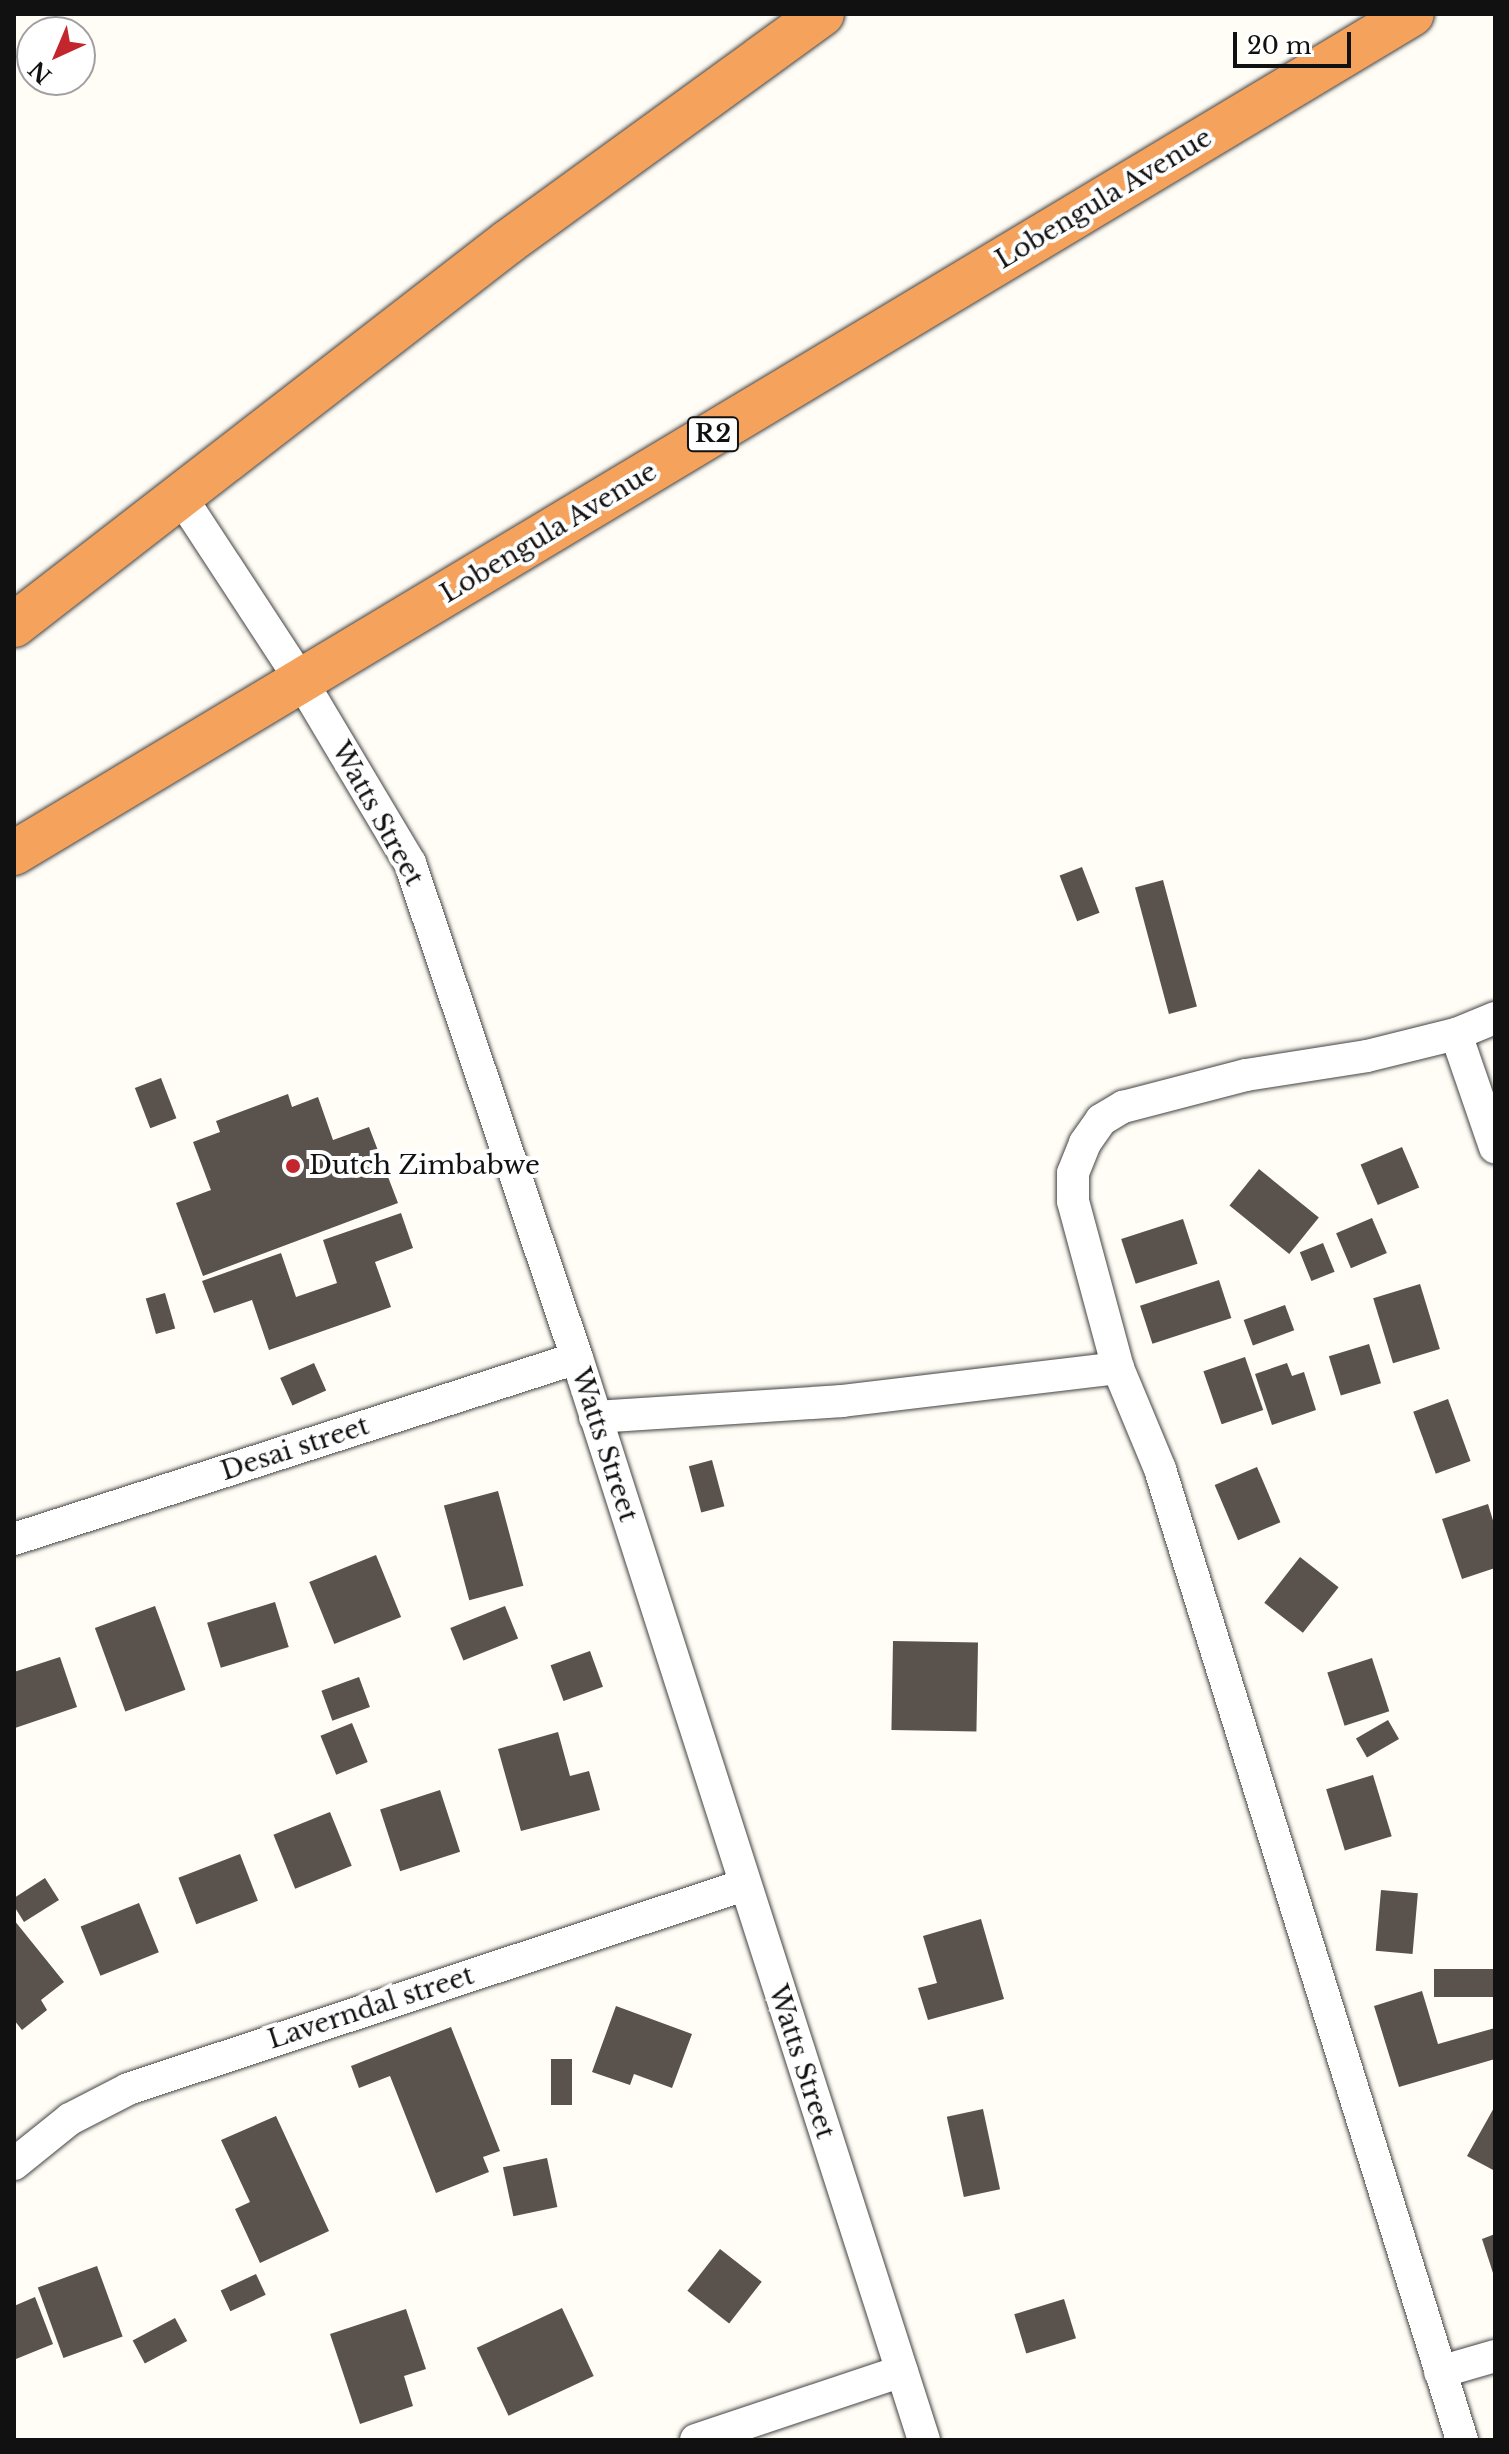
<!DOCTYPE html>
<html>
<head>
<meta charset="utf-8">
<style>
	body { margin:0 }
	#map { position:relative; width:1509px; height:2454px; overflow:hidden; background:#fffdf5; font-family:"Libre Baskerville",serif }
	div>[style] { position:absolute }
	.building>* { inset:0; background:#5a524d; transform-origin:0 0 }
	.roads { filter:drop-shadow(0 0 2px #444) drop-shadow(0 0 2px #444) }
	.street>* { height:32px; margin:-16px; padding:0 16px; transform-origin:16px; border-radius:16px; background:#fff }
	.highway>* { height:44px; margin:-22px; padding:0 22px; transform-origin:22px; border-radius:22px; background:#f5a25d }
	.dots>* { width:22px; height:22px; translate:-50% -50%; box-sizing:border-box; border:4px solid #fff; border-radius:50% }
	span { translate:-50% -50%; white-space:nowrap; text-align:center; line-height:1.15; -webkit-text-stroke:8px #fff; paint-order:stroke }
	.shield-label span { padding:2px 6px; background:#fff; border:2px solid; border-radius:6px; -webkit-text-stroke-width:0 }
	.shield-label { font-size:24px; color:#111; font-weight:700 }
	.street-label { font-size:26px; color:#111 }
	.poi-label { font-size:26px; color:#111 }
	.left { translate:0 -50%; text-align:left }
	.frame { position:absolute; inset:0; border:16px solid #111; pointer-events:none }
	.north { position:absolute; left:16px; top:16px; width:80px; height:80px; box-sizing:border-box; background:#fff; border:2px solid #a0a0a0; border-radius:50%; rotate:224deg; font-size:22px; font-weight:700; line-height:32px; text-align:center; color:#111 }
	.north::after { content:''; display:block; margin:auto; width:28px; height:36px; background:#c4262e; clip-path:polygon(50% 0,100% 100%,50% 72%,0 100%) }
	.scale { position:absolute; left:1233px; top:32px; width:118px; height:36px; box-sizing:border-box; border:4px solid #111; border-top:0; padding-left:10px; font-size:24px; line-height:28px; white-space:nowrap; color:#111; -webkit-text-stroke:6px #fff; paint-order:stroke }
</style>
</head>
<body>
<div id="map">
	<div class="building">
		<i style="left:1082px;top:867px;width:49px;height:24px;rotate:69deg"></i>
		<i style="left:1163px;top:880px;width:131px;height:29px;rotate:75deg"></i>
		<i style="left:161px;top:1078px;width:43px;height:28px;rotate:69deg"></i>
		<i style="clip-path:polygon(288px 1094px,292px 1107px,318px 1097px,333px 1140px,369px 1127px,398px 1203px,203px 1276px,176px 1203px,211px 1190px,193px 1142px,220px 1132px,216px 1121px)"></i>
		<i style="left:1402px;top:1147px;width:44px;height:45px;rotate:67deg"></i>
		<i style="left:1259px;top:1169px;width:77px;height:47px;rotate:39deg"></i>
		<i style="clip-path:polygon(401px 1213px,413px 1248px,375px 1262px,391px 1307px,269px 1350px,252px 1300px,214px 1313px,202px 1281px,281px 1253px,296px 1297px,337px 1283px,323px 1240px)"></i>
		<i style="left:1372px;top:1218px;width:38px;height:39px;rotate:67deg"></i>
		<i style="left:1183px;top:1219px;width:47px;height:65px;rotate:72deg"></i>
		<i style="left:1323px;top:1243px;width:31px;height:25px;rotate:68deg"></i>
		<i style="left:1219px;top:1280px;width:40px;height:83px;rotate:72deg"></i>
		<i style="left:1420px;top:1284px;width:68px;height:49px;rotate:73deg"></i>
		<i style="left:165px;top:1293px;width:37px;height:20px;rotate:74deg"></i>
		<i style="left:1285px;top:1305px;width:27px;height:44px;rotate:70deg"></i>
		<i style="left:1369px;top:1344px;width:41px;height:42px;rotate:73deg"></i>
		<i style="left:1245px;top:1357px;width:56px;height:44px;rotate:71deg"></i>
		<i style="left:314px;top:1363px;width:30px;height:37px;rotate:66deg"></i>
		<i style="clip-path:polygon(1287px 1363px,1292px 1376px,1304px 1372px,1316px 1410px,1272px 1425px,1255px 1374px)"></i>
		<i style="left:1448px;top:1399px;width:66px;height:37px;rotate:70deg"></i>
		<i style="left:712px;top:1460px;width:48px;height:24px;rotate:75deg"></i>
		<i style="left:1257px;top:1467px;width:60px;height:46px;rotate:67deg"></i>
		<i style="left:498px;top:1491px;width:98px;height:56px;rotate:75deg"></i>
		<i style="clip-path:polygon(1488px 1504px,1495px 1527px,1495px 1568px,1462px 1579px,1442px 1519px)"></i>
		<i style="left:376px;top:1555px;width:67px;height:72px;rotate:68deg"></i>
		<i style="left:1300px;top:1557px;width:49px;height:58px;rotate:38deg"></i>
		<i style="left:275px;top:1602px;width:47px;height:71px;rotate:73deg"></i>
		<i style="left:155px;top:1606px;width:89px;height:64px;rotate:70deg"></i>
		<i style="left:505px;top:1606px;width:35px;height:59px;rotate:68deg"></i>
		<i style="left:893px;top:1641px;width:85px;height:89px;rotate:1deg"></i>
		<i style="left:590px;top:1651px;width:38px;height:42px;rotate:70deg"></i>
		<i style="clip-path:polygon(60px 1657px,77px 1707px,15px 1728px,14px 1672px)"></i>
		<i style="left:1372px;top:1658px;width:56px;height:47px;rotate:72deg"></i>
		<i style="left:359px;top:1677px;width:32px;height:40px;rotate:70deg"></i>
		<i style="left:1388px;top:1720px;width:22px;height:37px;rotate:60deg"></i>
		<i style="left:352px;top:1723px;width:42px;height:34px;rotate:68deg"></i>
		<i style="clip-path:polygon(558px 1732px,570px 1776px,589px 1771px,600px 1810px,521px 1831px,498px 1749px)"></i>
		<i style="left:1373px;top:1775px;width:64px;height:49px;rotate:73deg"></i>
		<i style="left:440px;top:1790px;width:65px;height:63px;rotate:72deg"></i>
		<i style="left:330px;top:1812px;width:58px;height:61px;rotate:68deg"></i>
		<i style="left:240px;top:1854px;width:50px;height:66px;rotate:69deg"></i>
		<i style="clip-path:polygon(45px 1878px,59px 1900px,24px 1922px,14px 1906px,14px 1898px)"></i>
		<i style="left:1381px;top:1890px;width:37px;height:61px;rotate:5deg"></i>
		<i style="left:139px;top:1903px;width:53px;height:63px;rotate:68deg"></i>
		<i style="clip-path:polygon(981px 1919px,1004px 1999px,928px 2020px,918px 1988px,937px 1983px,923px 1936px)"></i>
		<i style="clip-path:polygon(14px 1920px,64px 1982px,41px 2000px,47px 2010px,22px 2030px,14px 2020px)"></i>
		<i style="left:1495px;top:1969px;width:28px;height:61px;rotate:90deg"></i>
		<i style="clip-path:polygon(1422px 1991px,1438px 2044px,1495px 2028px,1495px 2059px,1399px 2087px,1374px 2006px)"></i>
		<i style="clip-path:polygon(616px 2006px,692px 2034px,672px 2088px,634px 2074px,630px 2085px,592px 2072px)"></i>
		<i style="clip-path:polygon(451px 2027px,500px 2151px,483px 2157px,489px 2172px,436px 2193px,390px 2076px,359px 2088px,351px 2066px)"></i>
		<i style="left:551px;top:2059px;width:21px;height:46px"></i>
		<i style="clip-path:polygon(1495px 2106px,1495px 2171px,1467px 2156px)"></i>
		<i style="left:983px;top:2109px;width:82px;height:37px;rotate:78deg"></i>
		<i style="clip-path:polygon(276px 2116px,329px 2231px,260px 2263px,235px 2209px,250px 2202px,221px 2140px)"></i>
		<i style="left:547px;top:2158px;width:50px;height:45px;rotate:78deg"></i>
		<i style="clip-path:polygon(1495px 2234px,1495px 2276px,1494px 2276px,1482px 2239px)"></i>
		<i style="left:720px;top:2249px;width:53px;height:53px;rotate:38deg"></i>
		<i style="left:97px;top:2266px;width:75px;height:63px;rotate:70deg"></i>
		<i style="left:256px;top:2274px;width:23px;height:39px;rotate:65deg"></i>
		<i style="clip-path:polygon(35px 2297px,53px 2344px,16px 2359px,14px 2306px)"></i>
		<i style="left:1064px;top:2299px;width:41px;height:52px;rotate:73deg"></i>
		<i style="left:562px;top:2308px;width:75px;height:94px;rotate:65deg"></i>
		<i style="clip-path:polygon(406px 2309px,426px 2369px,404px 2376px,413px 2406px,360px 2424px,330px 2334px)"></i>
		<i style="left:175px;top:2318px;width:26px;height:48px;rotate:62deg"></i>
	</div>
	<div class="roads">
		<div class="street">
			<i style="left:181px;top:497px;width:221px;rotate:56.8deg"></i>
			<i style="left:302px;top:682px;width:211px;rotate:59.2deg"></i>
			<i style="left:410px;top:863px;width:522px;rotate:71.36deg"></i>
			<i style="left:577px;top:1358px;width:1136px;rotate:72.22deg"></i>
			<i style="left:1456px;top:1034px;width:120px;rotate:71deg"></i>
			<i style="left:595px;top:1417px;width:248px;rotate:-3.7deg"></i>
			<i style="left:842px;top:1401px;width:278px;rotate:-6.8deg"></i>
			<i style="left:14px;top:1539px;width:591px;rotate:-17.82deg"></i>
			<i style="left:14px;top:2164px;width:72px;rotate:-38.8deg"></i>
			<i style="left:70px;top:2119px;width:65px;rotate:-27.3deg"></i>
			<i style="left:128px;top:2089px;width:649px;rotate:-18.32deg"></i>
			<i style="left:1440px;top:2372px;width:57px;rotate:-16.2deg"></i>
			<i style="left:696px;top:2440px;width:217px;rotate:-18.5deg"></i>
			<i style="left:1462px;top:2440px;width:1017px;rotate:-107.28deg"></i>
			<i style="left:1160px;top:1469px;width:109px;rotate:-112.6deg"></i>
			<i style="left:1118px;top:1368px;width:173px;rotate:-105.1deg"></i>
			<i style="left:1073px;top:1201px;width:28px;rotate:-90deg"></i>
			<i style="left:1073px;top:1173px;width:32px;rotate:-68deg"></i>
			<i style="left:1085px;top:1143px;width:28px;rotate:-55deg"></i>
			<i style="left:1101px;top:1120px;width:26px;rotate:-31deg"></i>
			<i style="left:1123px;top:1107px;width:127px;rotate:-14.6deg"></i>
			<i style="left:1246px;top:1075px;width:122px;rotate:-8.9deg"></i>
			<i style="left:1367px;top:1056px;width:92px;rotate:-13.9deg"></i>
			<i style="left:1456px;top:1034px;width:42px;rotate:-22.3deg"></i>
		</div>
		<div class="highway">
			<i style="left:14px;top:625px;width:625px;rotate:-37.79deg"></i>
			<i style="left:508px;top:242px;width:388px;rotate:-36deg"></i>
			<i style="left:14px;top:853px;width:1630px;rotate:-30.97deg"></i>
		</div>
	</div>
	<div class="dots">
		<i style="left:293px;top:1166px;background:#c4262e"></i>
	</div>
	<div class="shield-label">
		<span style="left:713px;top:434px">R2</span>
	</div>
	<div class="street-label">
		<span style="left:1104px;top:199px;rotate:-31deg">Lobengula Avenue</span>
		<span style="left:549px;top:533px;rotate:-31deg">Lobengula Avenue</span>
		<span style="left:377px;top:814px;rotate:61deg">Watts Street</span>
		<span style="left:604px;top:1445px;rotate:72deg">Watts Street</span>
		<span style="left:295px;top:1449px;rotate:-18deg">Desai street</span>
		<span style="left:371px;top:2008px;rotate:-18deg">Laverndal street</span>
		<span style="left:801px;top:2062px;rotate:72deg">Watts Street</span>
	</div>
	<div class="poi-label">
		<span class="left" style="left:309px;top:1166px">Dutch Zimbabwe</span>
	</div>
	<div class="frame"></div>
	<div class="north">N</div>
	<div class="scale">20 m</div>
</div>
</body>
</html>
